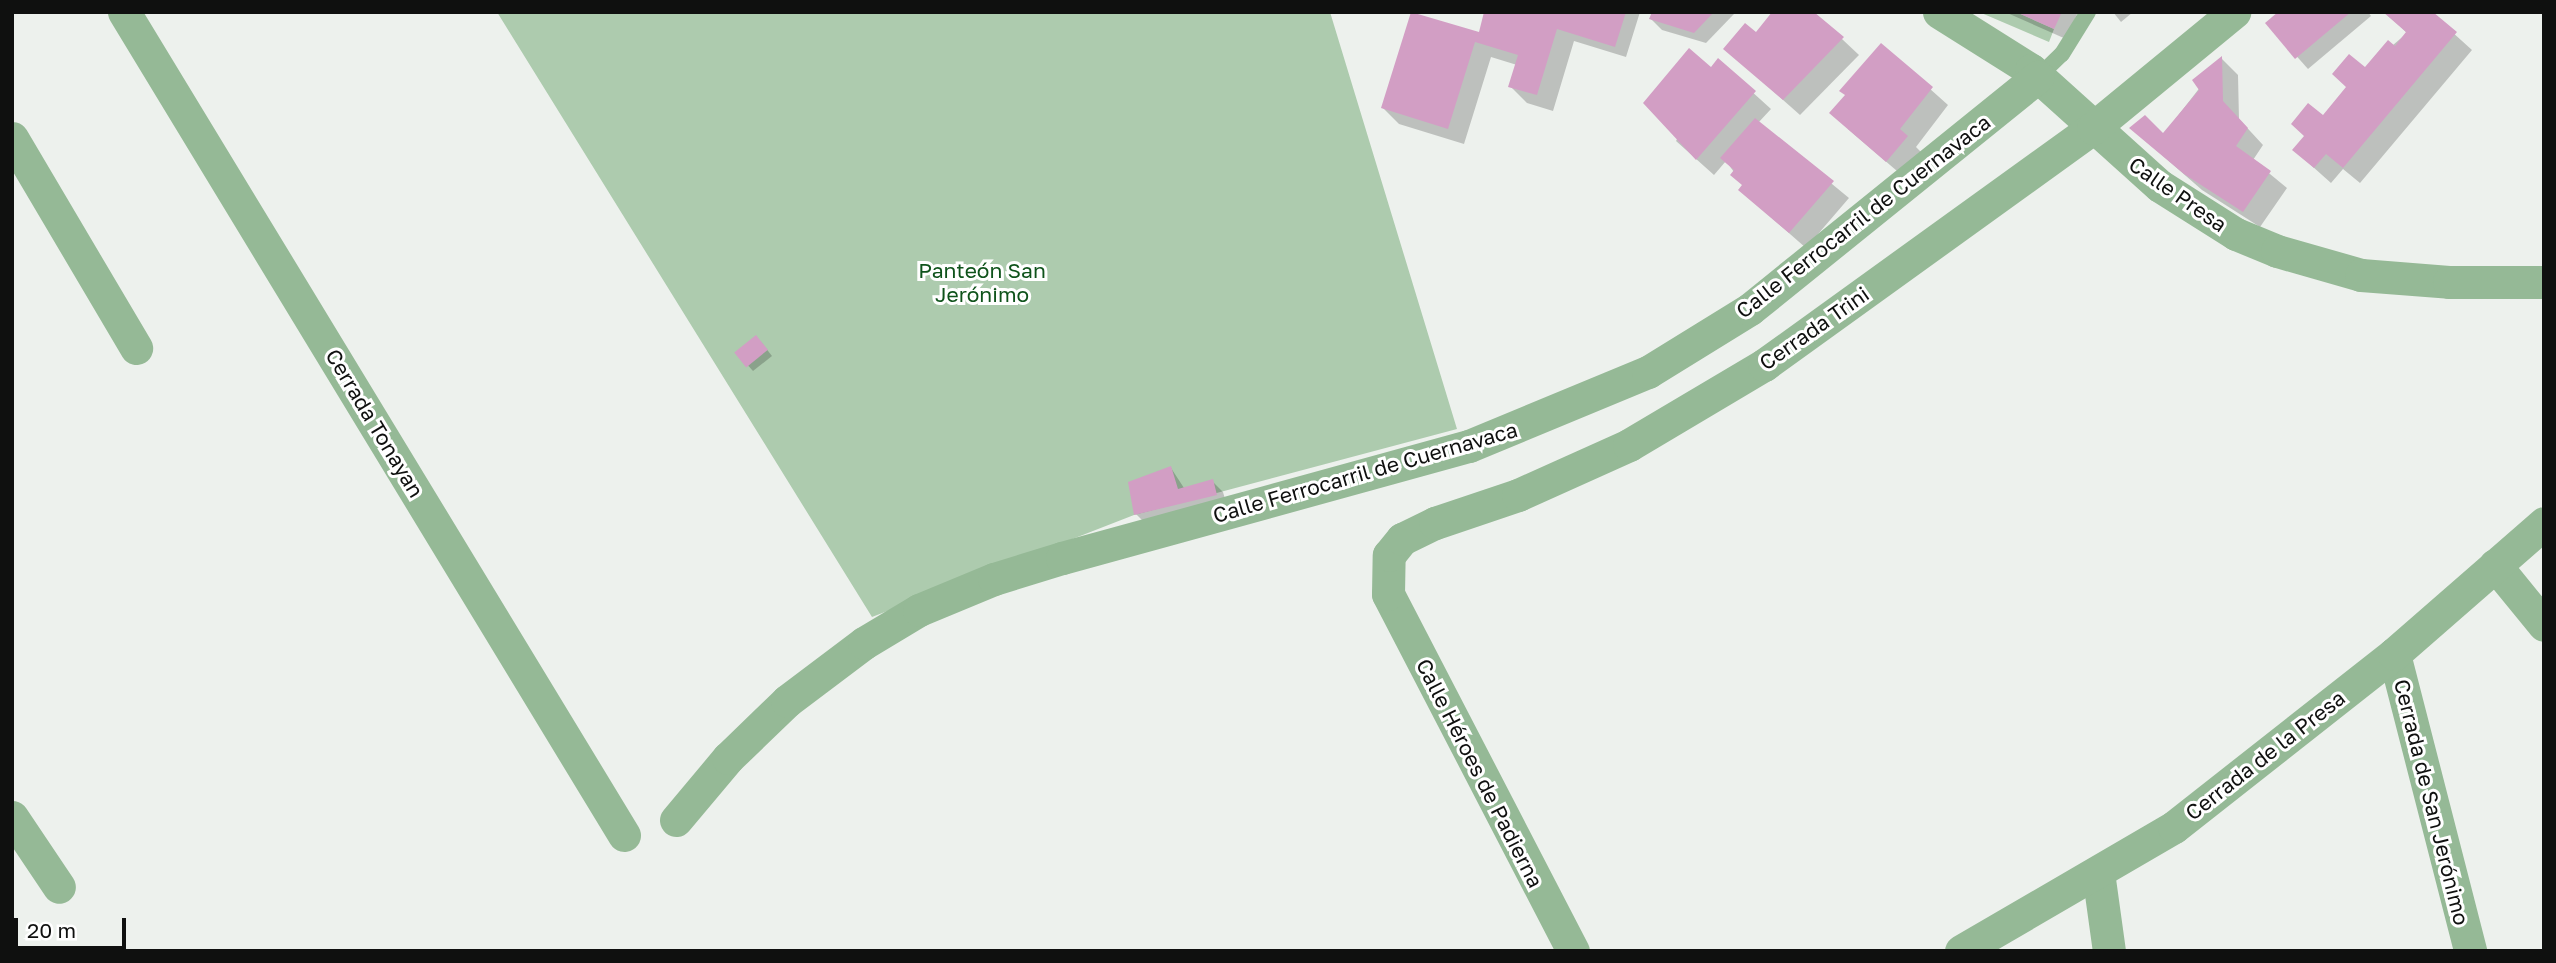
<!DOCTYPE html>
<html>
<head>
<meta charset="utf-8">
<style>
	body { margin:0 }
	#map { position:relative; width:2556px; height:963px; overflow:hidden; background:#edf1ed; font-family:"Golos Text",sans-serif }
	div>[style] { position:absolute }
	.green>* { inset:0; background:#adcbae }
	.shadow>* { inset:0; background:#0003 }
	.building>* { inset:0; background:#d29ec4; transform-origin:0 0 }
	.lane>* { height:16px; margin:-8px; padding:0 8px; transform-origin:8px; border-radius:8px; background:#95b996 }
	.street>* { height:33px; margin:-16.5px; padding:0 16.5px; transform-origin:16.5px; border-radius:16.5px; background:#95b996 }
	span { translate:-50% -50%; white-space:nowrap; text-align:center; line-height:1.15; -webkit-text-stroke:6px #fff; paint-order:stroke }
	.street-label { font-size:21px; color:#0f100f }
	.park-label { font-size:21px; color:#0f531b }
	.frame { position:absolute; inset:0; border:14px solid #0f100f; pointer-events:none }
	.scale { position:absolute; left:14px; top:918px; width:112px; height:32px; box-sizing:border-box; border:4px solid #0f100f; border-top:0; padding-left:9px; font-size:21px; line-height:24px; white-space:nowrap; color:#0f100f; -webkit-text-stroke:5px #fff; paint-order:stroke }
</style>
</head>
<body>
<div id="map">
	<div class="green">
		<i style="clip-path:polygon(497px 12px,1330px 12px,1457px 429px,1134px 515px,872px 617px)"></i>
		<i style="clip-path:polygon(1979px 12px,2016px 12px,2054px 29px,2049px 42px)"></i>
	</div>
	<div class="shadow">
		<i style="clip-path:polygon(1486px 12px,1640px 12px,1626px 57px,1574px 41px,1553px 111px,1527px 103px,1510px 86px,1517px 65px,1491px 57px,1464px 144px,1399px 124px,1383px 108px,1480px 34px)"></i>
		<i style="clip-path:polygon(1653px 12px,1733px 12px,1734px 14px,1706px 43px,1662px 30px,1651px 19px)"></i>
		<i style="clip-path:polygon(2005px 12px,2078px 12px,2066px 39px)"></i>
		<i style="clip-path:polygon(2113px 12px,2133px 12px,2121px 22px)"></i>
		<i style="clip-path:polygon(2281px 12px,2368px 12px,2371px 16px,2308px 69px,2267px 23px)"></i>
		<i style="clip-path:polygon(2430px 12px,2472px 50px,2360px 183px,2343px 169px,2331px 183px,2294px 150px,2365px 69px,2407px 33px,2386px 13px)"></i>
		<i style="clip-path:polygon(1756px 34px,1842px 39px,1859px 55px,1800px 115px,1726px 49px)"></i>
		<i style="clip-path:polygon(1881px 45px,1948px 105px,1916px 147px,1923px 154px,1904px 177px,1848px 129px,1847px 96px)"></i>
		<i style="clip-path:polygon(2222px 59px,2238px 75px,2239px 119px,2263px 145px,2253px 160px,2287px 188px,2260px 227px,2202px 190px,2131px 128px,2163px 135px)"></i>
		<i style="clip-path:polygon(1718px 61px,1771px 109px,1758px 123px,1849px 198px,1806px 248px,1740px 190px,1744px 186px,1726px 161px,1714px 175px,1676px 141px)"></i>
		<i style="clip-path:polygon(761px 342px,772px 356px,753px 371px,736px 352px)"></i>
		<i style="clip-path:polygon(1171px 468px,1184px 488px,1212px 481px,1223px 492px,1227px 506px,1147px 525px,1136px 514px)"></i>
	</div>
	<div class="building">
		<i style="clip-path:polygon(1411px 12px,1479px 32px,1484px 12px,1626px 12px,1615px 47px,1557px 29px,1537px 95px,1508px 87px,1518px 55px,1475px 42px,1448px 129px,1381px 108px)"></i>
		<i style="clip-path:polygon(1652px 12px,1714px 12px,1694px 33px,1649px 19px)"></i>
		<i style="clip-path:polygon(1772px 12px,1814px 12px,1844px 37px,1783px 100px,1723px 49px,1745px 23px,1756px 32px)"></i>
		<i style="clip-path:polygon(2016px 12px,2062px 12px,2054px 29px)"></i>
		<i style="clip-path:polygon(2278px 12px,2351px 12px,2295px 59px,2265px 23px)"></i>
		<i style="clip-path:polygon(2383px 12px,2433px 12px,2457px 32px,2343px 168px,2326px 154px,2314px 168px,2292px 150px,2304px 136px,2291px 124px,2308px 103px,2323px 115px,2346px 87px,2332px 74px,2349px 54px,2365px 67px,2388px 40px,2395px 46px,2406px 32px)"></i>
		<i style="clip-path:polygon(1881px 43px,1933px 87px,1900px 129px,1908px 136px,1886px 162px,1829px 113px,1845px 95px,1839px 91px)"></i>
		<i style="clip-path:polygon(1689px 48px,1711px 67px,1718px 58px,1756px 91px,1696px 160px,1643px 103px)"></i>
		<i style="clip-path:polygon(2222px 56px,2223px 101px,2248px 128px,2236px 146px,2271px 171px,2243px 212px,2184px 174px,2129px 128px,2145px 115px,2163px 133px,2199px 90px,2192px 80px)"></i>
		<i style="clip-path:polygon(1755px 118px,1834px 181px,1789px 233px,1738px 190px,1742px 185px,1730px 175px,1734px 170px,1720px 158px)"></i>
		<i style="left:756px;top:335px;width:19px;height:28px;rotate:51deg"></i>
		<i style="clip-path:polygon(1171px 466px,1178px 489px,1213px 479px,1217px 495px,1134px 515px,1128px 482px)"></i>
	</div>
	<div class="lane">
		<i style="left:2038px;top:77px;width:33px;rotate:-44deg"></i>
		<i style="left:2062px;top:54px;width:49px;rotate:-58.2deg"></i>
	</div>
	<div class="street">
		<i style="left:124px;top:12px;width:963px;rotate:58.72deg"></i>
		<i style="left:1939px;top:12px;width:109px;rotate:32.2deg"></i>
		<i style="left:2031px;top:70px;width:173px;rotate:42deg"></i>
		<i style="left:2160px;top:186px;width:90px;rotate:32.3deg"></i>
		<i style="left:2236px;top:234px;width:44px;rotate:22.5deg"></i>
		<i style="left:2277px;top:251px;width:87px;rotate:15.9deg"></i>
		<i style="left:2361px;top:275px;width:88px;rotate:4.5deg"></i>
		<i style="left:2449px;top:282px;width:95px"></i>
		<i style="left:12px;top:138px;width:244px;rotate:59.4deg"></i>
		<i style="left:2495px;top:565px;width:77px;rotate:50.8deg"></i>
		<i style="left:2394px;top:654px;width:307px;rotate:75.6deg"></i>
		<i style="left:12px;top:817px;width:84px;rotate:56.1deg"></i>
		<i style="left:676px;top:820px;width:81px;rotate:-50deg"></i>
		<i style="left:728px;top:758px;width:82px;rotate:-44deg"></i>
		<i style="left:787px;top:701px;width:96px;rotate:-37deg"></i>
		<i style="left:864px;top:643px;width:64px;rotate:-31deg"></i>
		<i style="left:919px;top:610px;width:81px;rotate:-22.5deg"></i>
		<i style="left:994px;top:579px;width:71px;rotate:-17.2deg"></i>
		<i style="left:1062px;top:558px;width:422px;rotate:-15.4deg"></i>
		<i style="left:1469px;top:446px;width:194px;rotate:-22.5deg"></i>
		<i style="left:1648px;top:372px;width:120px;rotate:-31.7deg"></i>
		<i style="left:1750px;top:309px;width:370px;rotate:-38.9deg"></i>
		<i style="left:2098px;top:872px;width:80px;rotate:82.1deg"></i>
		<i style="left:1573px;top:951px;width:402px;rotate:-117.4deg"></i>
		<i style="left:1388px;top:594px;width:39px;rotate:-89deg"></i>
		<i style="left:1389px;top:555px;width:21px;rotate:-51deg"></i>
		<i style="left:1402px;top:539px;width:37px;rotate:-26deg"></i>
		<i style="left:1435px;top:523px;width:88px;rotate:-18.6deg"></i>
		<i style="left:1518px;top:495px;width:122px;rotate:-24.2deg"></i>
		<i style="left:1629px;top:445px;width:157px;rotate:-30.7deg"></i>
		<i style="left:1764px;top:365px;width:405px;rotate:-35.8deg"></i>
		<i style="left:2093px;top:128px;width:183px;rotate:-39.4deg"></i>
		<i style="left:1961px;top:951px;width:246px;rotate:-30.2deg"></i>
		<i style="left:2174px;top:827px;width:280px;rotate:-38.2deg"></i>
		<i style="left:2394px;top:654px;width:199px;rotate:-41.1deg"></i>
	</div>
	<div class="street-label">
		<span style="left:2178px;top:194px;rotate:35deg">Calle Presa</span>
		<span style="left:1863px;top:216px;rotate:-38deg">Calle Ferrocarril de Cuernavaca</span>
		<span style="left:1814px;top:328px;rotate:-35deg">Cerrada Trini</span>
		<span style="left:375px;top:423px;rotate:59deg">Cerrada Tonayan</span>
		<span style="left:1365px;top:472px;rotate:-16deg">Calle Ferrocarril de Cuernavaca</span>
		<span style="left:2265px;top:755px;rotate:-38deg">Cerrada de la Presa</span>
		<span style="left:1480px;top:773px;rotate:63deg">Calle Héroes de Padierna</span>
		<span style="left:2432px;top:802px;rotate:76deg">Cerrada de San Jerónimo</span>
	</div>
	<div class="park-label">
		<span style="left:982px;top:282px">Panteón San<br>Jerónimo</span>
	</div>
	<div class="frame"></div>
	<div class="scale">20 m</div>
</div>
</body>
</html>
